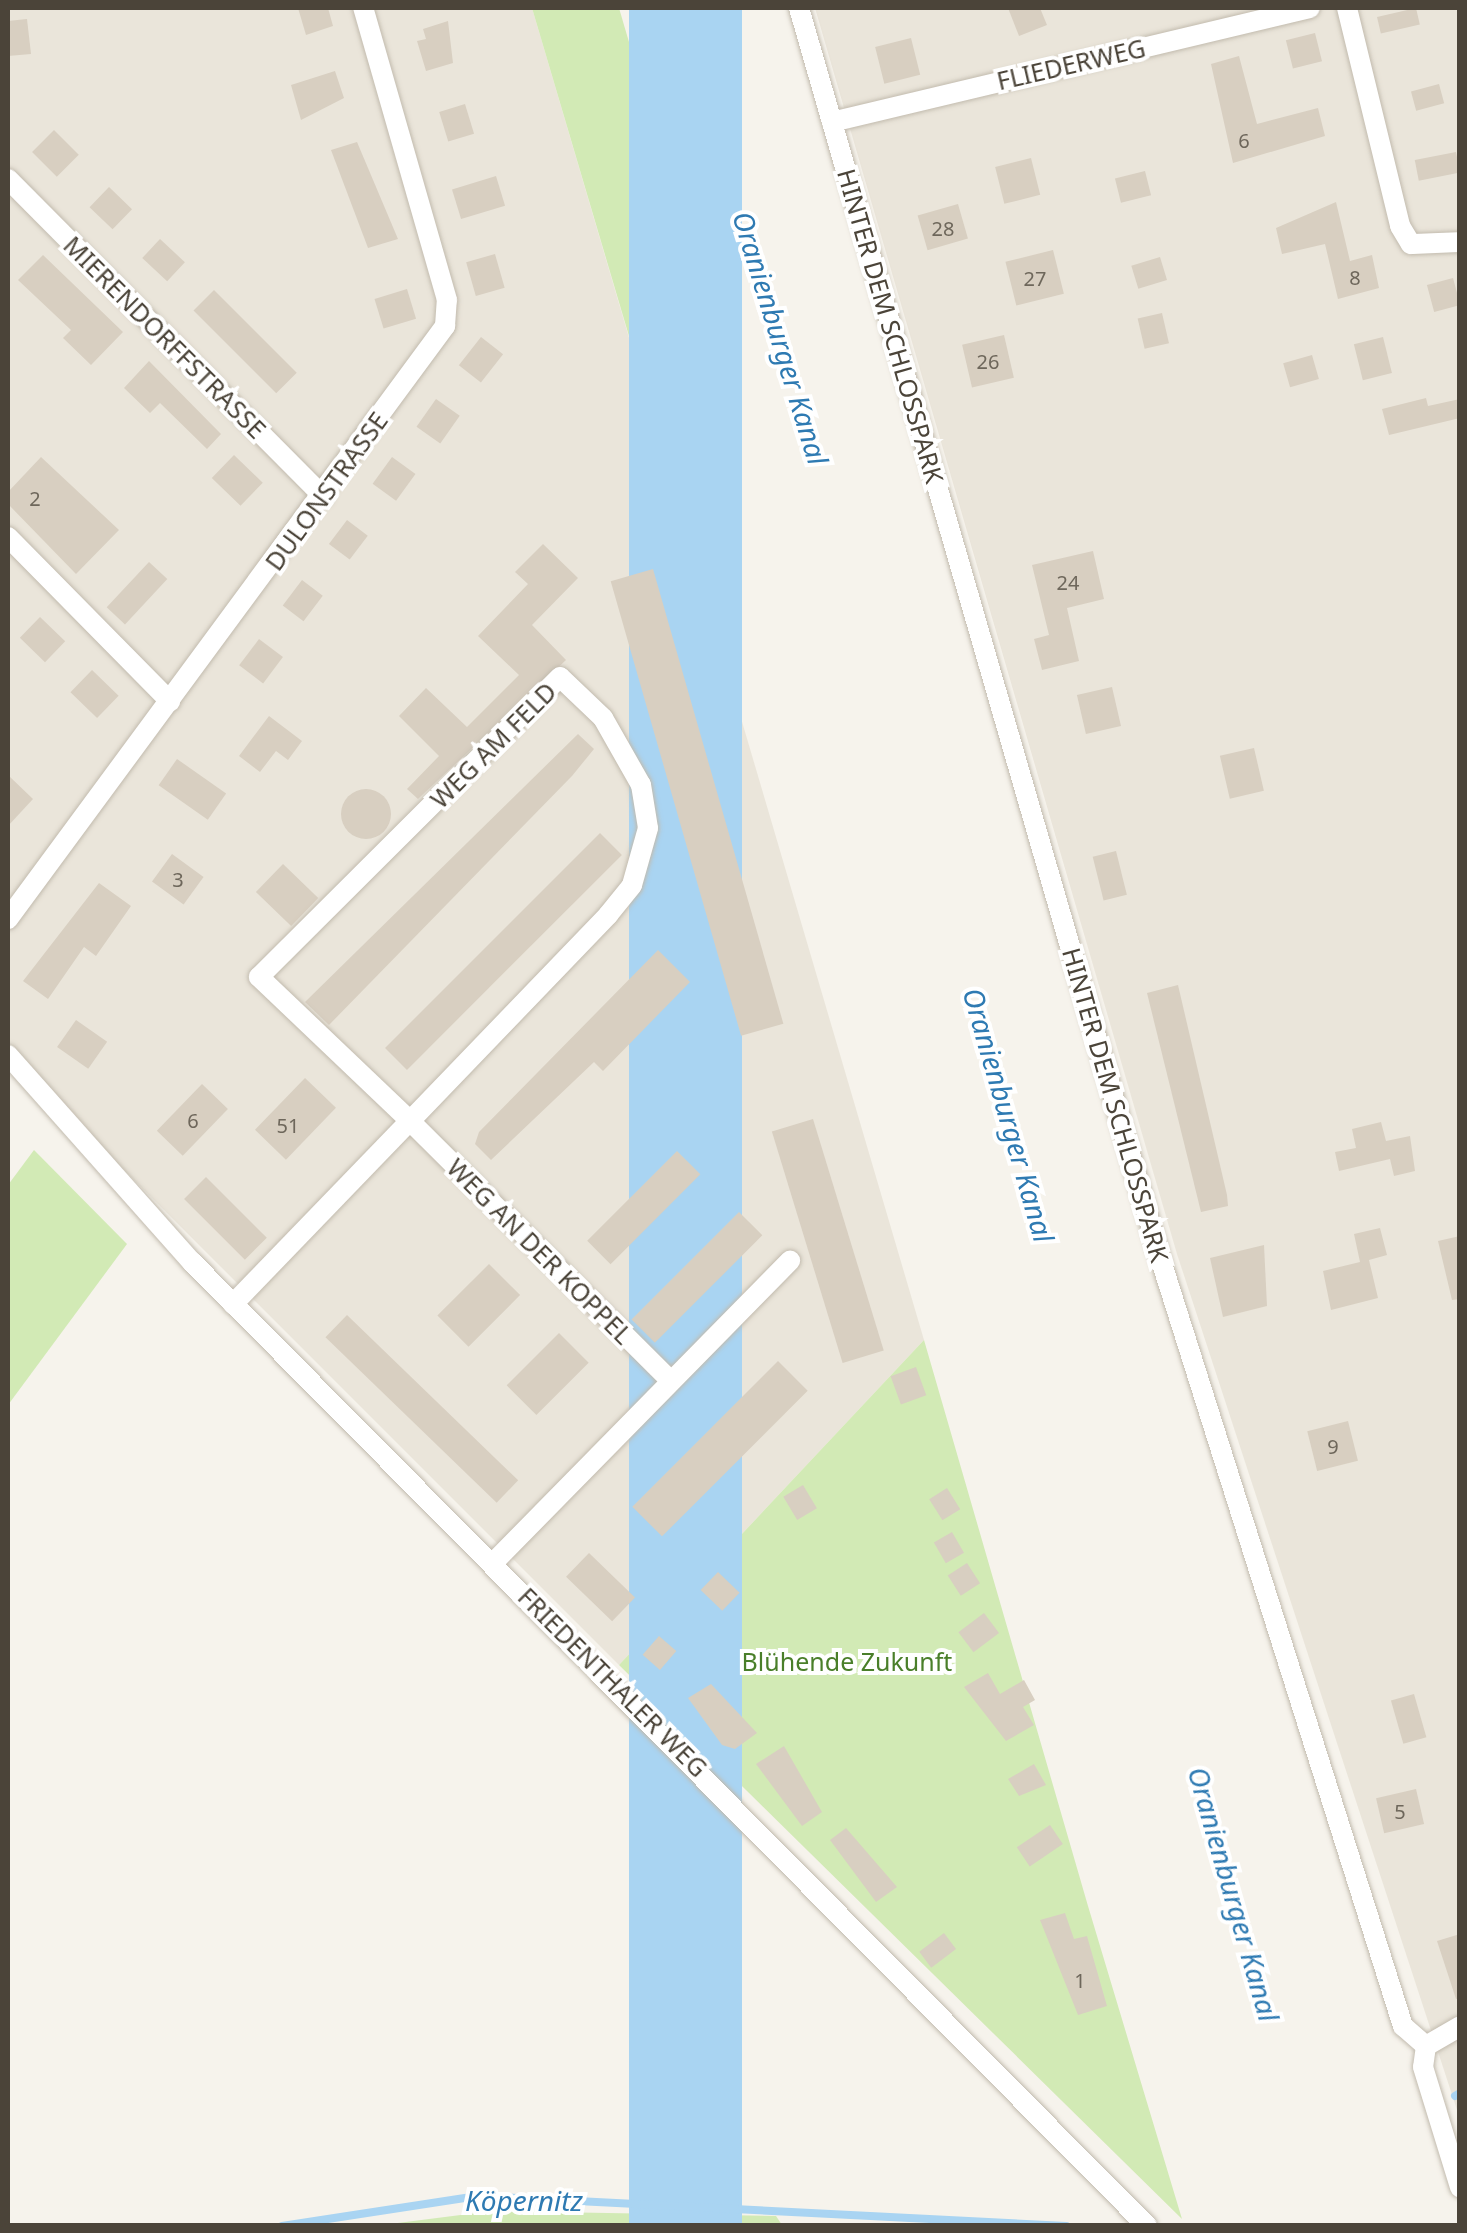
<!DOCTYPE html>
<html>
<head>
<meta charset="utf-8">
<style>
	body { margin:0 }
	#map { position:relative; width:1467px; height:2233px; overflow:hidden; background:#f6f3ec; font-family:"Noto Sans",sans-serif }
	div>[style] { position:absolute }
	.residential>* { inset:0; background:#eae5da }
	.green>* { inset:0; background:#d2eab5 }
	.water>* { inset:0; background:#a9d4f2; transform-origin:0 0 }
	.stream>* { height:8px; margin:-4px; padding:0 4px; transform-origin:4px; border-radius:4px; background:#a9d4f2 }
	.building>* { inset:0; background:#d8cfc1; transform-origin:0 0 }
	.round { border-radius:50% }
	.roads { filter:drop-shadow(0 0 2px #c2bbae) drop-shadow(0 0 2px #c2bbae) }
	.street>* { height:20px; margin:-10px; padding:0 10px; transform-origin:10px; border-radius:10px; background:#fff }
	span { translate:-50% -50%; white-space:nowrap; text-align:center; line-height:1.15; -webkit-text-stroke:8px #fff; paint-order:stroke }
	.number-label { font-size:20px; color:#6e675b }
	.number-label span { -webkit-text-stroke-width:0 }
	.street-label { font-size:25px; color:#4b4439 }
	.park-label { font-size:25px; color:#4a7f2a }
	.water-label { font-size:28px; color:#2e7ab2; font-style:italic }
	.frame { position:absolute; inset:0; border:10px solid #4b4439; pointer-events:none }
</style>
</head>
<body>
<div id="map">
	<div class="residential">
		<i style="clip-path:polygon(8px 8px,532px 8px,924px 1340px,619px 1665px,8px 1054px)"></i>
		<i style="clip-path:polygon(815px 8px,1459px 8px,1459px 2116px,1177px 1254px)"></i>
	</div>
	<div class="green">
		<i style="clip-path:polygon(532px 8px,619px 8px,695px 267px,634px 353px)"></i>
		<i style="clip-path:polygon(34px 1150px,127px 1244px,8px 1405px,8px 1185px)"></i>
		<i style="clip-path:polygon(924px 1340px,1088px 1906px,1182px 2219px,619px 1665px)"></i>
		<i style="clip-path:polygon(492px 2211px,776px 2216px,782px 2225px,382px 2225px)"></i>
	</div>
	<div class="water">
		<i style="left:629px;top:8px;width:113px;height:2310px"></i>
	</div>
	<div class="stream">
		<i style="left:1455px;top:2096px;width:6px;rotate:-31deg"></i>
		<i style="left:282px;top:2226px;width:198px;rotate:-8.7deg"></i>
		<i style="left:478px;top:2196px;width:589px;rotate:2.92deg"></i>
	</div>
	<div class="building">
		<i style="clip-path:polygon(298px 8px,328px 8px,333px 26px,306px 35px)"></i>
		<i style="clip-path:polygon(1008px 8px,1040px 8px,1047px 25px,1019px 36px)"></i>
		<i style="left:1416px;top:8px;width:17px;height:40px;rotate:77deg"></i>
		<i style="clip-path:polygon(27px 19px,31px 54px,8px 56px,8px 21px)"></i>
		<i style="clip-path:polygon(448px 21px,453px 63px,426px 71px,417px 41px,426px 39px,423px 29px)"></i>
		<i style="left:1315px;top:33px;width:29px;height:30px;rotate:76deg"></i>
		<i style="left:911px;top:38px;width:38px;height:37px;rotate:76deg"></i>
		<i style="clip-path:polygon(1239px 56px,1257px 124px,1318px 108px,1325px 136px,1233px 163px,1211px 64px)"></i>
		<i style="clip-path:polygon(335px 71px,344px 98px,301px 120px,291px 85px)"></i>
		<i style="left:1439px;top:84px;width:20px;height:29px;rotate:75deg"></i>
		<i style="left:465px;top:104px;width:31px;height:27px;rotate:73deg"></i>
		<i style="left:54px;top:130px;width:35px;height:31px;rotate:45deg"></i>
		<i style="clip-path:polygon(357px 142px,398px 239px,368px 248px,331px 150px)"></i>
		<i style="left:1456px;top:152px;width:21px;height:42px;rotate:79deg"></i>
		<i style="left:1031px;top:158px;width:38px;height:37px;rotate:76deg"></i>
		<i style="left:1145px;top:171px;width:25px;height:31px;rotate:76deg"></i>
		<i style="left:496px;top:176px;width:31px;height:46px;rotate:73deg"></i>
		<i style="left:109px;top:187px;width:32px;height:28px;rotate:44deg"></i>
		<i style="clip-path:polygon(1336px 202px,1350px 261px,1372px 255px,1379px 288px,1338px 299px,1325px 244px,1282px 254px,1276px 228px)"></i>
		<i style="left:958px;top:204px;width:36px;height:42px;rotate:74deg"></i>
		<i style="left:160px;top:239px;width:34px;height:26px;rotate:43deg"></i>
		<i style="left:1053px;top:250px;width:45px;height:49px;rotate:76deg"></i>
		<i style="left:495px;top:254px;width:35px;height:30px;rotate:74deg"></i>
		<i style="clip-path:polygon(43px 255px,123px 332px,91px 365px,63px 338px,71px 330px,18px 280px)"></i>
		<i style="left:1160px;top:257px;width:24px;height:30px;rotate:73deg"></i>
		<i style="left:1453px;top:278px;width:28px;height:27px;rotate:75deg"></i>
		<i style="left:407px;top:289px;width:31px;height:34px;rotate:73deg"></i>
		<i style="left:214px;top:290px;width:117px;height:29px;rotate:45deg"></i>
		<i style="left:1162px;top:313px;width:31px;height:25px;rotate:77deg"></i>
		<i style="left:1004px;top:335px;width:44px;height:43px;rotate:77deg"></i>
		<i style="left:481px;top:337px;width:28px;height:36px;rotate:38deg"></i>
		<i style="left:1383px;top:337px;width:37px;height:30px;rotate:76deg"></i>
		<i style="left:1312px;top:355px;width:25px;height:30px;rotate:74deg"></i>
		<i style="clip-path:polygon(149px 361px,221px 434px,207px 449px,160px 403px,150px 413px,124px 388px)"></i>
		<i style="clip-path:polygon(1426px 398px,1428px 406px,1460px 399px,1460px 418px,1389px 435px,1382px 409px)"></i>
		<i style="left:436px;top:399px;width:29px;height:34px;rotate:35deg"></i>
		<i style="left:234px;top:455px;width:40px;height:32px;rotate:44deg"></i>
		<i style="clip-path:polygon(41px 457px,119px 530px,76px 574px,8px 504px,8px 492px)"></i>
		<i style="left:392px;top:457px;width:29px;height:33px;rotate:36deg"></i>
		<i style="left:347px;top:520px;width:26px;height:30px;rotate:37deg"></i>
		<i style="clip-path:polygon(543px 544px,578px 578px,532px 625px,566px 660px,418px 799px,407px 789px,439px 756px,399px 716px,426px 688px,467px 727px,519px 675px,478px 636px,528px 584px,515px 572px)"></i>
		<i style="clip-path:polygon(1093px 551px,1104px 599px,1067px 608px,1079px 661px,1042px 670px,1034px 639px,1049px 635px,1032px 565px)"></i>
		<i style="left:149px;top:562px;width:25px;height:62px;rotate:43deg"></i>
		<i style="left:653px;top:569px;width:473px;height:44px;rotate:74deg"></i>
		<i style="left:302px;top:580px;width:26px;height:32px;rotate:37deg"></i>
		<i style="left:40px;top:617px;width:35px;height:29px;rotate:44deg"></i>
		<i style="left:259px;top:639px;width:30px;height:33px;rotate:37deg"></i>
		<i style="left:92px;top:670px;width:37px;height:31px;rotate:44deg"></i>
		<i style="left:1112px;top:687px;width:40px;height:36px;rotate:77deg"></i>
		<i style="clip-path:polygon(269px 716px,302px 741px,288px 760px,276px 751px,260px 772px,239px 756px)"></i>
		<i style="clip-path:polygon(578px 734px,594px 749px,572px 776px,329px 1025px,305px 1002px)"></i>
		<i style="left:1254px;top:748px;width:44px;height:35px;rotate:77deg"></i>
		<i style="left:177px;top:759px;width:60px;height:32px;rotate:35deg"></i>
		<i style="clip-path:polygon(8px 775px,33px 799px,8px 826px)"></i>
		<i class="round" style="left:341px;top:789px;width:50px;height:50px"></i>
		<i style="left:600px;top:833px;width:31px;height:304px;rotate:45deg"></i>
		<i style="left:1116px;top:851px;width:45px;height:24px;rotate:76deg"></i>
		<i style="left:172px;top:854px;width:39px;height:34px;rotate:36deg"></i>
		<i style="left:283px;top:864px;width:49px;height:39px;rotate:44deg"></i>
		<i style="clip-path:polygon(99px 883px,131px 906px,96px 956px,84px 947px,48px 999px,23px 981px)"></i>
		<i style="clip-path:polygon(658px 950px,690px 982px,603px 1071px,594px 1062px,491px 1160px,475px 1144px,479px 1132px)"></i>
		<i style="clip-path:polygon(1178px 985px,1227px 1195px,1228px 1206px,1201px 1212px,1147px 993px)"></i>
		<i style="left:76px;top:1020px;width:38px;height:33px;rotate:35deg"></i>
		<i style="left:305px;top:1078px;width:43px;height:72px;rotate:44deg"></i>
		<i style="left:202px;top:1084px;width:36px;height:65px;rotate:44deg"></i>
		<i style="left:813px;top:1119px;width:242px;height:43px;rotate:73deg"></i>
		<i style="clip-path:polygon(1381px 1122px,1386px 1141px,1410px 1136px,1415px 1171px,1394px 1176px,1390px 1159px,1339px 1171px,1335px 1152px,1356px 1148px,1352px 1129px)"></i>
		<i style="left:677px;top:1151px;width:33px;height:127px;rotate:45deg"></i>
		<i style="left:206px;top:1177px;width:86px;height:31px;rotate:45deg"></i>
		<i style="left:739px;top:1212px;width:33px;height:152px;rotate:45deg"></i>
		<i style="clip-path:polygon(1380px 1228px,1387px 1255px,1369px 1260px,1378px 1298px,1331px 1310px,1323px 1271px,1360px 1262px,1354px 1234px)"></i>
		<i style="clip-path:polygon(1460px 1236px,1460px 1299px,1452px 1300px,1438px 1241px)"></i>
		<i style="clip-path:polygon(1264px 1245px,1267px 1306px,1223px 1317px,1210px 1258px)"></i>
		<i style="left:489px;top:1264px;width:44px;height:73px;rotate:45deg"></i>
		<i style="left:347px;top:1315px;width:238px;height:31px;rotate:44deg"></i>
		<i style="left:559px;top:1333px;width:42px;height:74px;rotate:45deg"></i>
		<i style="left:778px;top:1361px;width:42px;height:206px;rotate:45deg"></i>
		<i style="left:916px;top:1367px;width:30px;height:27px;rotate:70deg"></i>
		<i style="left:1348px;top:1421px;width:41px;height:42px;rotate:76deg"></i>
		<i style="left:803px;top:1485px;width:27px;height:23px;rotate:59deg"></i>
		<i style="left:947px;top:1488px;width:25px;height:21px;rotate:58deg"></i>
		<i style="left:952px;top:1532px;width:24px;height:21px;rotate:60deg"></i>
		<i style="left:589px;top:1553px;width:64px;height:33px;rotate:44deg"></i>
		<i style="left:967px;top:1563px;width:24px;height:23px;rotate:57deg"></i>
		<i style="left:718px;top:1572px;width:30px;height:25px;rotate:44deg"></i>
		<i style="left:984px;top:1613px;width:25px;height:32px;rotate:53deg"></i>
		<i style="left:659px;top:1636px;width:23px;height:25px;rotate:41deg"></i>
		<i style="clip-path:polygon(988px 1673px,1000px 1694px,1024px 1680px,1035px 1700px,1023px 1707px,1034px 1725px,1006px 1741px,964px 1687px)"></i>
		<i style="clip-path:polygon(711px 1684px,757px 1733px,735px 1749px,722px 1745px,688px 1698px)"></i>
		<i style="left:1414px;top:1694px;width:45px;height:24px;rotate:74deg"></i>
		<i style="clip-path:polygon(784px 1746px,822px 1812px,802px 1826px,756px 1764px)"></i>
		<i style="clip-path:polygon(1034px 1764px,1046px 1785px,1019px 1796px,1008px 1779px)"></i>
		<i style="left:1416px;top:1789px;width:36px;height:41px;rotate:77deg"></i>
		<i style="left:1050px;top:1825px;width:23px;height:40px;rotate:56deg"></i>
		<i style="clip-path:polygon(846px 1828px,897px 1887px,876px 1902px,830px 1840px)"></i>
		<i style="clip-path:polygon(1065px 1913px,1074px 1939px,1087px 1936px,1107px 2006px,1078px 2015px,1040px 1920px)"></i>
		<i style="left:944px;top:1933px;width:20px;height:31px;rotate:53deg"></i>
		<i style="clip-path:polygon(1460px 1934px,1460px 1998px,1456px 1999px,1437px 1941px)"></i>
	</div>
	<div class="roads">
		<div class="street">
			<i style="left:799px;top:8px;width:1294px;rotate:73.89deg"></i>
			<i style="left:1158px;top:1251px;width:813px;rotate:72.46deg"></i>
			<i style="left:1403px;top:2026px;width:30px;rotate:41deg"></i>
			<i style="left:1426px;top:2046px;width:21px;rotate:98deg"></i>
			<i style="left:1423px;top:2067px;width:126px;rotate:72.9deg"></i>
			<i style="left:1347px;top:8px;width:224px;rotate:76.3deg"></i>
			<i style="left:1400px;top:226px;width:21px;rotate:59deg"></i>
			<i style="left:1411px;top:244px;width:49px;rotate:-2.3deg"></i>
			<i style="left:832px;top:122px;width:491px;rotate:-13.4deg"></i>
			<i style="left:8px;top:179px;width:447px;rotate:45.2deg"></i>
			<i style="left:8px;top:537px;width:231px;rotate:45.4deg"></i>
			<i style="left:8px;top:919px;width:737px;rotate:-53.61deg"></i>
			<i style="left:445px;top:326px;width:26px;rotate:-86deg"></i>
			<i style="left:447px;top:300px;width:304px;rotate:-106deg"></i>
			<i style="left:8px;top:1055px;width:277px;rotate:48.4deg"></i>
			<i style="left:192px;top:1262px;width:1357px;rotate:45.27deg"></i>
			<i style="left:233px;top:1304px;width:255px;rotate:-46deg"></i>
			<i style="left:410px;top:1121px;width:286px;rotate:-46.1deg"></i>
			<i style="left:608px;top:915px;width:38px;rotate:-51deg"></i>
			<i style="left:632px;top:885px;width:59px;rotate:-74.3deg"></i>
			<i style="left:648px;top:828px;width:44px;rotate:-99.2deg"></i>
			<i style="left:641px;top:785px;width:77px;rotate:-119.6deg"></i>
			<i style="left:603px;top:718px;width:59px;rotate:-136.4deg"></i>
			<i style="left:560px;top:677px;width:425px;rotate:135.1deg"></i>
			<i style="left:259px;top:977px;width:209px;rotate:43.6deg"></i>
			<i style="left:410px;top:1121px;width:368px;rotate:44.9deg"></i>
			<i style="left:493px;top:1563px;width:424px;rotate:-45.5deg"></i>
			<i style="left:1426px;top:2046px;width:39px;rotate:-30deg"></i>
		</div>
	</div>
	<div class="number-label">
		<span style="left:1244px;top:140px">6</span>
		<span style="left:943px;top:228px">28</span>
		<span style="left:1355px;top:277px">8</span>
		<span style="left:1035px;top:278px">27</span>
		<span style="left:988px;top:361px">26</span>
		<span style="left:35px;top:498px">2</span>
		<span style="left:1068px;top:582px">24</span>
		<span style="left:178px;top:879px">3</span>
		<span style="left:193px;top:1120px">6</span>
		<span style="left:288px;top:1125px">51</span>
		<span style="left:1333px;top:1446px">9</span>
		<span style="left:1400px;top:1811px">5</span>
		<span style="left:1080px;top:1980px">1</span>
	</div>
	<div class="street-label">
		<span style="left:1071px;top:64px;rotate:-13deg">FLIEDERWEG</span>
		<span style="left:891px;top:326px;rotate:74deg">HINTER DEM SCHLOSSPARK</span>
		<span style="left:165px;top:337px;rotate:45deg">MIERENDORFFSTRASSE</span>
		<span style="left:326px;top:491px;rotate:-54deg">DULONSTRASSE</span>
		<span style="left:493px;top:745px;rotate:-45deg">WEG AM FELD</span>
		<span style="left:1116px;top:1105px;rotate:74deg">HINTER DEM SCHLOSSPARK</span>
		<span style="left:540px;top:1251px;rotate:45deg">WEG AN DER KOPPEL</span>
		<span style="left:613px;top:1682px;rotate:45deg">FRIEDENTHALER WEG</span>
	</div>
	<div class="park-label">
		<span style="left:847px;top:1661px">Blühende Zukunft</span>
	</div>
	<div class="water-label">
		<span style="left:781px;top:338px;rotate:73deg">Oranienburger Kanal</span>
		<span style="left:1009px;top:1115px;rotate:74deg">Oranienburger Kanal</span>
		<span style="left:1234px;top:1894px;rotate:74deg">Oranienburger Kanal</span>
		<span style="left:524px;top:2200px">Köpernitz</span>
	</div>
	<div class="frame"></div>
</div>
</body>
</html>
